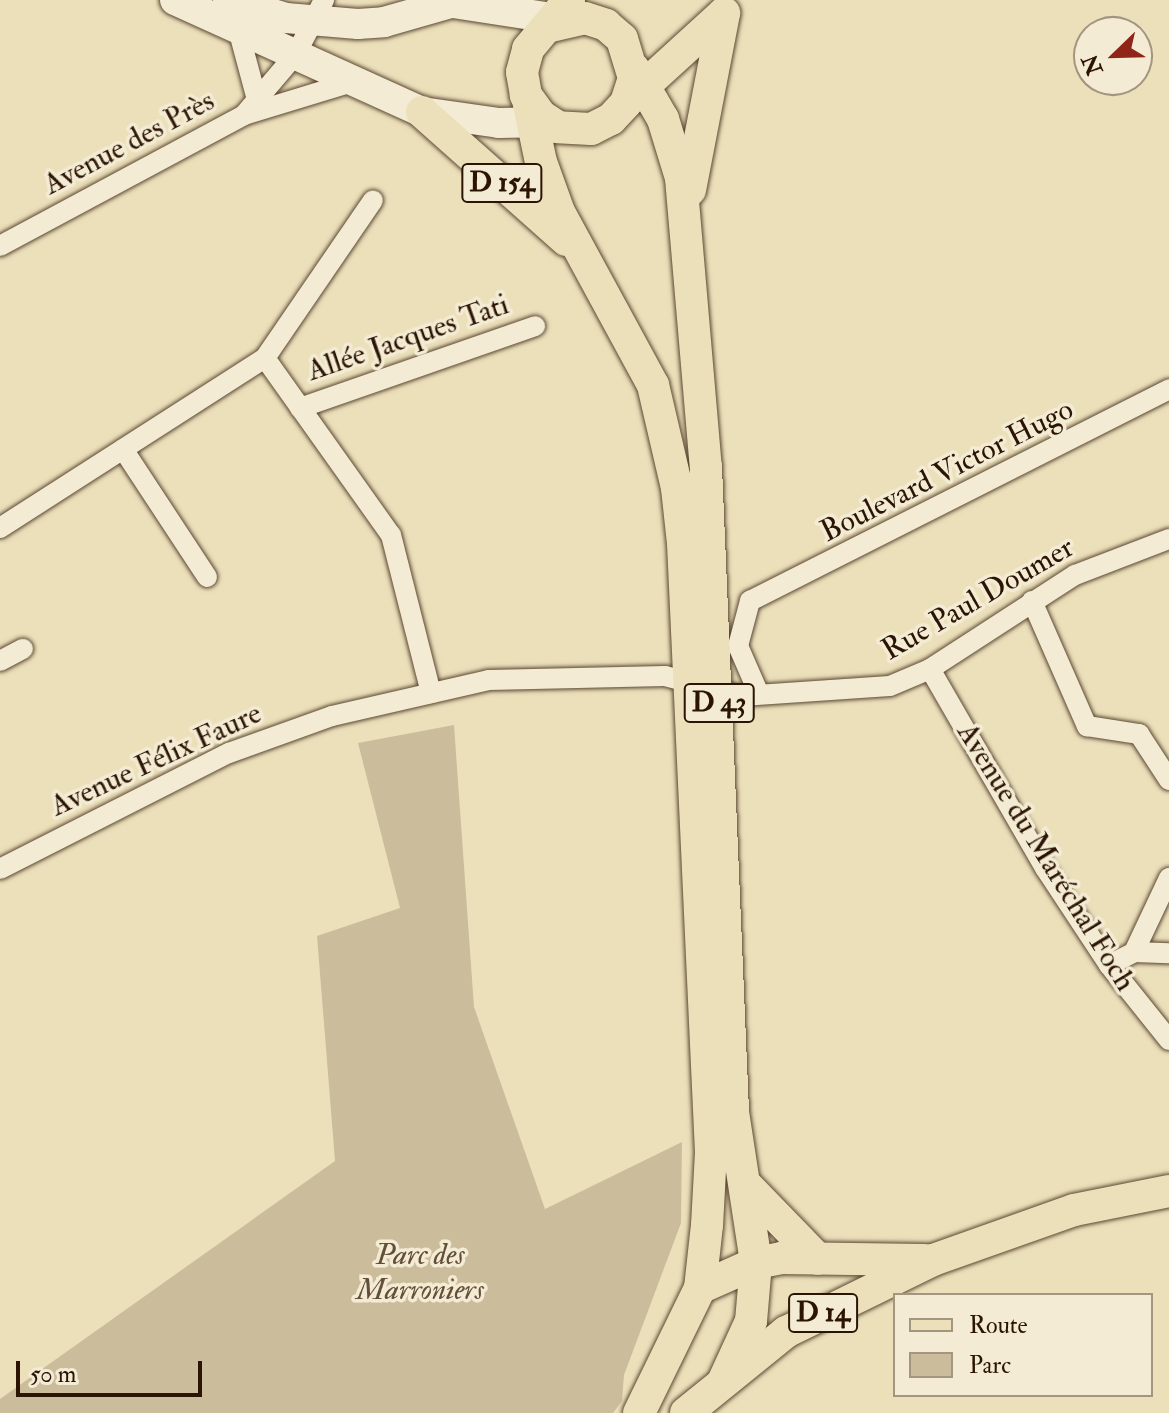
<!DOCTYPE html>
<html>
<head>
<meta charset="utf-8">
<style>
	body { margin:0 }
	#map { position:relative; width:1169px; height:1413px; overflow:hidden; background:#ece0bb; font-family:"IM FELL Double Pica",serif }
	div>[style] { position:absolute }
	.green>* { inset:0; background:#cbbd9c }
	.roads { filter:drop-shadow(0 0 2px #5b4732) drop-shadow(0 0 2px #5b4732) }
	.minor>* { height:20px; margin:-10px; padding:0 10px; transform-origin:10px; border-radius:10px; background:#f3ebd3 }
	.secondary>* { height:30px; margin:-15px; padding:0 15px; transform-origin:15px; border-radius:15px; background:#f3ebd3 }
	.primary>* { height:32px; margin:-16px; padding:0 16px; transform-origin:16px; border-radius:16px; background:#ece0bb }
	span { translate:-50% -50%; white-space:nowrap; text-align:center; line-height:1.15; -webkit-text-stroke:7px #f3ebd3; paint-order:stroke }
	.shield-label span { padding:2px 6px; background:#f3ebd3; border:2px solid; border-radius:6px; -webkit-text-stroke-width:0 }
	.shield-label { font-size:28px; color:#2b1404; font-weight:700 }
	.street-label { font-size:30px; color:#2b1404 }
	.park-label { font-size:30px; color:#634f39; font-style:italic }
	.legend { position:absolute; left:893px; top:1293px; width:260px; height:104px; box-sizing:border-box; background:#f3ebd3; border:2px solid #a39580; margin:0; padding:10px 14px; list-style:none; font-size:24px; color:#2b1404 }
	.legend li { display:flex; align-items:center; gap:16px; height:40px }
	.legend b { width:40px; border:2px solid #a39580 }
	.north { position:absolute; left:1073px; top:16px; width:80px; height:80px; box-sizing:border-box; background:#f3ebd3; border:2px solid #a39580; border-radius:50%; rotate:247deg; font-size:22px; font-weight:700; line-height:32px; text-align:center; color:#2b1404 }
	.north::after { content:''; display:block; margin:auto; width:28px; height:36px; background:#8f2418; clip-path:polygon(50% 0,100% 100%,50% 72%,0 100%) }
	.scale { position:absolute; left:16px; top:1361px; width:186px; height:36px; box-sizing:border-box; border:4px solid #2b1404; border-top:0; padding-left:10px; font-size:24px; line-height:28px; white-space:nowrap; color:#2b1404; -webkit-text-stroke:6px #f3ebd3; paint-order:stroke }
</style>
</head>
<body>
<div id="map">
	<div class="green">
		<i style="clip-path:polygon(454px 725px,474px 1007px,545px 1209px,682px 1142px,681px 1223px,624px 1375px,622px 1401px,613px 1413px,0 1413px,0 1399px,335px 1161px,317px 936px,400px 908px,358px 743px)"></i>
	</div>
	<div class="roads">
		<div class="minor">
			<i style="left:238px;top:29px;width:73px;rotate:75deg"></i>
			<i style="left:244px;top:115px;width:80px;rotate:-49.6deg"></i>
			<i style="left:296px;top:54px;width:61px;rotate:-62.6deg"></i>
			<i style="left:0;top:246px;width:277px;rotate:-28.2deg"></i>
			<i style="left:244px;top:115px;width:116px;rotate:-17deg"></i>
			<i style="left:265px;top:358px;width:217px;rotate:54.6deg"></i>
			<i style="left:391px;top:535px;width:163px;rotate:75.8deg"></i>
			<i style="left:300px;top:408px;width:249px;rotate:-19.2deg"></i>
			<i style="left:123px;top:449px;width:153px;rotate:56.7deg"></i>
			<i style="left:0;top:528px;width:315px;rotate:-32.7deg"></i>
			<i style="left:265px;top:358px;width:191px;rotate:-55.6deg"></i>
			<i style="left:1032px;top:601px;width:137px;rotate:66.3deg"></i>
			<i style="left:1087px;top:726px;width:53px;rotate:8.7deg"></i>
			<i style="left:1139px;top:734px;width:55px;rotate:56.9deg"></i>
			<i style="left:0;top:661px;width:26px;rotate:-28deg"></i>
			<i style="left:930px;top:669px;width:230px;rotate:60deg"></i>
			<i style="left:1045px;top:868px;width:116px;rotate:56.6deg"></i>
			<i style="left:1109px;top:965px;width:96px;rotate:51.3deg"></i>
			<i style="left:759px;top:694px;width:52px;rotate:-113.6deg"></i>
			<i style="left:738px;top:646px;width:47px;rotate:-75.1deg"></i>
			<i style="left:750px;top:601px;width:470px;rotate:-26.8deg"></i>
			<i style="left:0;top:869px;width:257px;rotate:-26.9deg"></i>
			<i style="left:229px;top:753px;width:109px;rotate:-19.8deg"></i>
			<i style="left:332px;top:716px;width:161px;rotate:-12.9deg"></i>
			<i style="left:489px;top:680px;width:176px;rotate:-1.3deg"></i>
			<i style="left:665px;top:676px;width:80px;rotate:14.6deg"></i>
			<i style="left:742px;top:696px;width:148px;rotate:-3.9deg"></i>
			<i style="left:890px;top:686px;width:43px;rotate:-23deg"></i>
			<i style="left:930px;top:669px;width:173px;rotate:-33deg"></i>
			<i style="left:1075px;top:575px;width:101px;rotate:-21deg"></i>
			<i style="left:1134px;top:952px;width:35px;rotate:2deg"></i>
			<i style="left:1109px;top:965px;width:28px;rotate:-27deg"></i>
			<i style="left:1134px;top:952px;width:82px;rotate:-64.7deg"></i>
		</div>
		<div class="secondary">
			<i style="left:175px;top:0;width:271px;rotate:24.4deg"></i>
			<i style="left:422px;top:112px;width:78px;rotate:8.1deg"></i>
			<i style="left:499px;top:123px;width:50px;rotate:-1.1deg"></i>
			<i style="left:228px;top:0;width:61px;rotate:17.2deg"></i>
			<i style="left:286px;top:18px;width:72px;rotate:4.8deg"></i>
			<i style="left:358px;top:24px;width:26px;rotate:-4deg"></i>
			<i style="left:384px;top:22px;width:80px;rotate:-15.9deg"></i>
			<i style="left:453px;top:3px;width:112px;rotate:8.7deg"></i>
		</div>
		<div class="primary">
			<i style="left:547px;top:27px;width:39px;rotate:-13deg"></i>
			<i style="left:585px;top:18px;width:22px;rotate:18deg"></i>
			<i style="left:606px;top:25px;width:21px;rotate:41deg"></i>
			<i style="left:622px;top:39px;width:41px;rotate:72.9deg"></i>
			<i style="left:634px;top:78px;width:26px;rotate:108deg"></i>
			<i style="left:626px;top:103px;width:22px;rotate:133deg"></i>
			<i style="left:611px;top:119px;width:22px;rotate:153deg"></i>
			<i style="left:591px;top:129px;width:33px;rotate:-177deg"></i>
			<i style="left:558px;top:127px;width:20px;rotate:-147deg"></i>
			<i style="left:541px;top:116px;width:26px;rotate:-126deg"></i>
			<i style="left:526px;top:95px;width:23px;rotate:-100deg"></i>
			<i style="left:522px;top:72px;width:24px;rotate:-75deg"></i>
			<i style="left:528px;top:49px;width:64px;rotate:-50.1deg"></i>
			<i style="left:634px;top:69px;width:58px;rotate:59.9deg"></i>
			<i style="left:663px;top:119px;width:62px;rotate:73deg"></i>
			<i style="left:681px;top:178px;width:290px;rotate:85.1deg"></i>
			<i style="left:706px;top:467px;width:646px;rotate:87.6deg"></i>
			<i style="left:733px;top:1112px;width:153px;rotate:81.3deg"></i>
			<i style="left:756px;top:1263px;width:58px;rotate:94.9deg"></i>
			<i style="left:751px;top:1321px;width:67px;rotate:114.7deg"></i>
			<i style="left:631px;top:98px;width:126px;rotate:-42.4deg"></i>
			<i style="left:528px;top:100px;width:63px;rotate:78.2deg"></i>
			<i style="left:541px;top:162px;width:53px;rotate:70.2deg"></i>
			<i style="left:559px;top:212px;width:197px;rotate:61.5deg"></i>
			<i style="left:653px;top:385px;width:106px;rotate:76.9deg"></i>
			<i style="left:677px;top:488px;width:55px;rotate:83.8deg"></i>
			<i style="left:683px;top:543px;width:610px;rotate:87.37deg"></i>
			<i style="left:711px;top:1152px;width:73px;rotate:93.1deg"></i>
			<i style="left:707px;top:1225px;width:63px;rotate:96.3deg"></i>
			<i style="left:700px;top:1288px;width:139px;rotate:116deg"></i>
			<i style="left:422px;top:112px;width:193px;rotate:41.6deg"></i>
			<i style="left:690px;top:190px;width:180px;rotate:-79.1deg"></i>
			<i style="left:746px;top:1185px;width:103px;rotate:45.8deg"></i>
			<i style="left:700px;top:1288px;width:61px;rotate:-24.1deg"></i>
			<i style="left:756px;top:1263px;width:25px;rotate:-11deg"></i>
			<i style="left:781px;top:1258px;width:143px;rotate:0.8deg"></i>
			<i style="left:686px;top:1413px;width:129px;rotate:-39deg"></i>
			<i style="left:786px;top:1332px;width:164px;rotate:-26.1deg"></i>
			<i style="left:933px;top:1260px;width:150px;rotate:-19.5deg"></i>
			<i style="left:1074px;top:1210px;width:97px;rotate:-11.3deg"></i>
		</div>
	</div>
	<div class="shield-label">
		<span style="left:502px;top:183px">D 154</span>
		<span style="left:719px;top:703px">D 43</span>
		<span style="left:823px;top:1313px">D 14</span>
	</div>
	<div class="street-label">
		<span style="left:129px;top:143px;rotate:-28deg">Avenue des Près</span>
		<span style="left:408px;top:338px;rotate:-19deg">Allée Jacques Tati</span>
		<span style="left:947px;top:471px;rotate:-27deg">Boulevard Victor Hugo</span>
		<span style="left:978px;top:599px;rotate:-30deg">Rue Paul Doumer</span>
		<span style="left:156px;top:760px;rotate:-25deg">Avenue Félix Faure</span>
		<span style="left:1046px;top:857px;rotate:58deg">Avenue du Maréchal Foch</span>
	</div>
	<div class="park-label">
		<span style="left:420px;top:1272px">Parc des<br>Marroniers</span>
	</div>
	<ul class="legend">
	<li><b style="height:10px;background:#ece0bb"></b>Route</li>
	<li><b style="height:22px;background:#cbbd9c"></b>Parc</li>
	</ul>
	<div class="north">N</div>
	<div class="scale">50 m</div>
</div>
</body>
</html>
